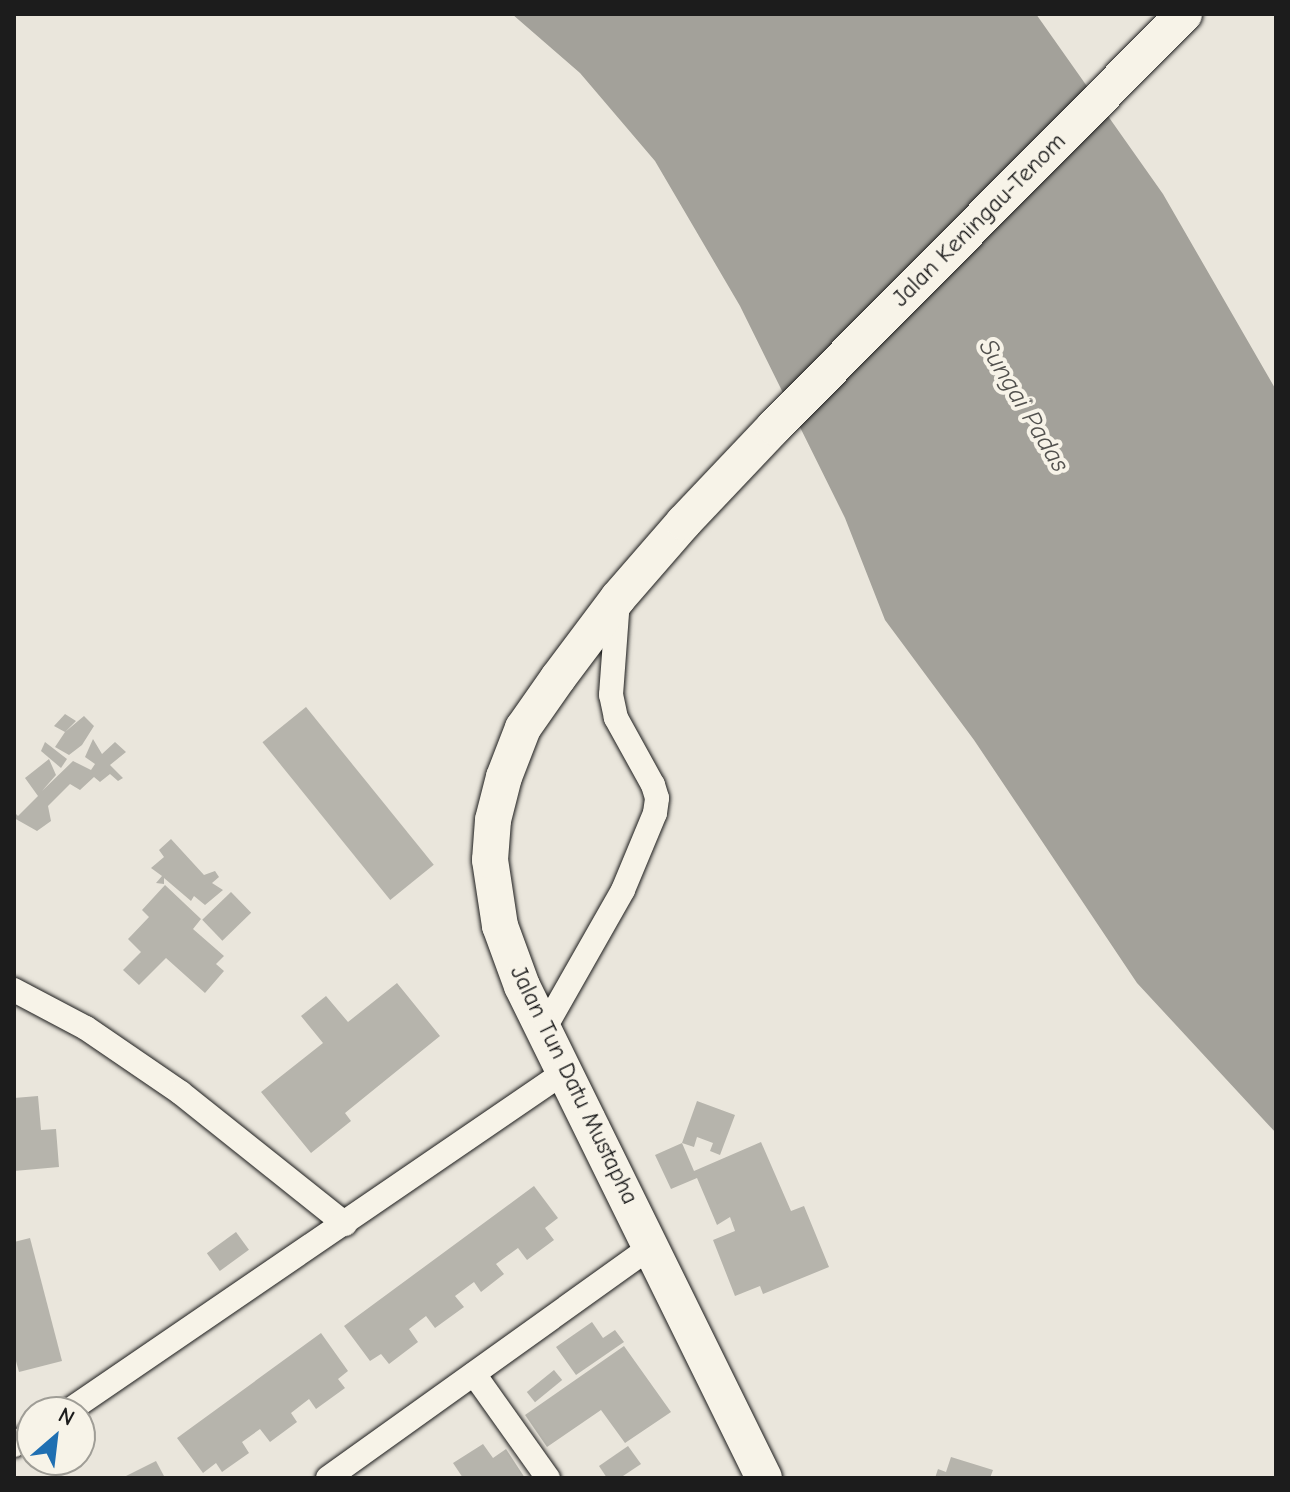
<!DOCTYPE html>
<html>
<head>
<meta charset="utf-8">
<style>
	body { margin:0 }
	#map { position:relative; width:1290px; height:1492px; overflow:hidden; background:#eae6dc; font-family:"Comic Neue",sans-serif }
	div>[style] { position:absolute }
	.water>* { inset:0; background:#a3a19a }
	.building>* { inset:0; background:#b6b4ac; transform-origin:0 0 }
	.roads { filter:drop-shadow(0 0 2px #1c1c1c) drop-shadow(0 0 2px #1c1c1c) }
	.minor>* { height:24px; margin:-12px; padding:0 12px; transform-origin:12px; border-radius:12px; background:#f7f3e8 }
	.primary>* { height:36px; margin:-18px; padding:0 18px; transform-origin:18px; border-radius:18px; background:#f7f3e8 }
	span { translate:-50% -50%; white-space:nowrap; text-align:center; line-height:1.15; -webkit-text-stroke:8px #f7f3e8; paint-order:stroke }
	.street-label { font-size:24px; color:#1c1c1c }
	.water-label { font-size:26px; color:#52514e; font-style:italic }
	.frame { position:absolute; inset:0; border:16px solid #1c1c1c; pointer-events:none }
	.north { position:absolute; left:16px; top:1396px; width:80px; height:80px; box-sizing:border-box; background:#f7f3e8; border:2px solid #9f9d96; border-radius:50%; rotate:28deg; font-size:22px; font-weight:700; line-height:32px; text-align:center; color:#1c1c1c }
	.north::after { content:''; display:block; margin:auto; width:28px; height:36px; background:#1f6fb2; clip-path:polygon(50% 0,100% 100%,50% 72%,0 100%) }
</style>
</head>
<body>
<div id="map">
	<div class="water">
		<i style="clip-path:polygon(512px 14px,1036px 14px,1163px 194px,1276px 390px,1276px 1133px,1137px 983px,974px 740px,885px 620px,845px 518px,740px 306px,655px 161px,580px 73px)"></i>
	</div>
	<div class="building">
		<i style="left:306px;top:707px;width:203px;height:56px;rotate:51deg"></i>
		<i style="clip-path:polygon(65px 714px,76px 721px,65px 732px,84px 716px,94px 726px,82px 745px,69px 755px,55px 747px,65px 732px,54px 726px)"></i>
		<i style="clip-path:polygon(93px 739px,102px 754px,115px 742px,126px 752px,110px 765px,123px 778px,118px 781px,110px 774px,100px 782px,94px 777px,80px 790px,70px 784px,48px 806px,51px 821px,37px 831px,14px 818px,14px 812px,18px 816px,38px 796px,25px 778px,49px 759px,56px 775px,42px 791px,73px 761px,91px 770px,95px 764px,85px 757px)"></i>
		<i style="clip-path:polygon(45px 742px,67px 759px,61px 768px,41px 751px)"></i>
		<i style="clip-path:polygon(171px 839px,204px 875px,215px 871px,219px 877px,212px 883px,223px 890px,205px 905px,194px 896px,191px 901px,164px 878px,164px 884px,156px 883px,162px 876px,151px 868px,164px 857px,159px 850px)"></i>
		<i style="clip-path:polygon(165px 885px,201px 919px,193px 929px,224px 956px,216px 964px,224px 971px,205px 993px,166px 958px,139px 985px,123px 970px,141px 952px,128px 939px,149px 917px,142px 910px)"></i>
		<i style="left:231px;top:892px;width:29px;height:40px;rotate:46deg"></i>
		<i style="clip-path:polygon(397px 983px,440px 1036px,345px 1113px,351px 1121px,311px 1153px,261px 1092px,323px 1043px,301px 1016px,326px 996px,348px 1022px)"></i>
		<i style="clip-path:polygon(38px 1096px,41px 1130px,56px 1129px,59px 1167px,14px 1171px,14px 1098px)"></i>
		<i style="clip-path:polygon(697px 1101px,735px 1115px,720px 1155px,710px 1151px,713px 1143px,697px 1137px,694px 1147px,682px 1143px)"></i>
		<i style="clip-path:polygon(761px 1142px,791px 1211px,804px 1206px,829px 1267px,763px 1294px,760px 1286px,735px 1296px,713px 1240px,735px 1231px,730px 1217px,717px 1225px,697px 1178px,671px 1189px,655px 1155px,682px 1143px,694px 1171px)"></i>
		<i style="clip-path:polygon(534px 1186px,558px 1218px,545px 1228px,554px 1240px,527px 1260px,518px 1248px,496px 1264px,504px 1274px,481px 1292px,474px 1282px,455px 1296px,464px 1307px,435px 1328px,426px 1316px,409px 1329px,418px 1342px,389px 1364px,381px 1354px,370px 1361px,344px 1326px)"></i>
		<i style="left:236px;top:1232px;width:22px;height:36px;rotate:54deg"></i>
		<i style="clip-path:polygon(30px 1238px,62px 1361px,19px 1372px,14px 1354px,14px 1242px)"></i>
		<i style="clip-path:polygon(592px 1322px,603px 1338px,615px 1330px,624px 1342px,576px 1375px,556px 1347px)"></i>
		<i style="clip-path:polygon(321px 1333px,348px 1371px,338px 1379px,345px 1388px,316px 1409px,309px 1399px,291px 1413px,297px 1422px,270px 1442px,260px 1429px,242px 1442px,249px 1453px,222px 1472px,216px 1463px,203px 1473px,177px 1438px)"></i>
		<i style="clip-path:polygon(624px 1346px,671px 1412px,625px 1443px,601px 1410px,547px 1447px,525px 1415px)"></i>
		<i style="left:554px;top:1370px;width:13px;height:35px;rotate:51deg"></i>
		<i style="clip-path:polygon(483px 1444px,493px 1458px,506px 1449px,525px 1478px,463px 1478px,453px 1463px)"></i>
		<i style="clip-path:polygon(628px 1446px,641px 1464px,620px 1478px,607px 1478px,599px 1466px)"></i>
		<i style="clip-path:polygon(951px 1457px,993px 1470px,990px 1478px,935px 1478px,938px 1469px,946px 1472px)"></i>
		<i style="clip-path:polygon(156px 1461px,165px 1478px,122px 1478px)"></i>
	</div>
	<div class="roads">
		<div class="minor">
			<i style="left:14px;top:990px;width:81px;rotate:27.8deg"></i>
			<i style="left:86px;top:1028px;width:115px;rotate:34.4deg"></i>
			<i style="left:181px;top:1093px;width:210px;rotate:38.6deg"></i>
			<i style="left:543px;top:1031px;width:162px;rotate:-60.4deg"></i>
			<i style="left:623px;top:890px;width:83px;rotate:-67.4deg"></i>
			<i style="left:655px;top:813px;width:15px;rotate:-82deg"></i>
			<i style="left:657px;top:798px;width:14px;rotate:-107deg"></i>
			<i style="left:653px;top:785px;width:77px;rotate:-118.9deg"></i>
			<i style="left:616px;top:718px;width:24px;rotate:-102deg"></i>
			<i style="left:611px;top:695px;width:95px;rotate:-85.8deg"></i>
			<i style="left:474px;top:1374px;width:128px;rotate:54.6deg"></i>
			<i style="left:67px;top:1412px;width:601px;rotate:-34.35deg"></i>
			<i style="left:14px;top:1445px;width:22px;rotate:-34deg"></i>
			<i style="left:328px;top:1478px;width:398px;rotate:-35.6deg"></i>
		</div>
		<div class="primary">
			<i style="left:764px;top:1478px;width:548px;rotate:-116.19deg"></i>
			<i style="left:522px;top:986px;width:64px;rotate:-110.1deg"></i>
			<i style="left:500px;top:926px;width:67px;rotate:-98.6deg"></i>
			<i style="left:490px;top:860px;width:40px;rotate:-85.7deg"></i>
			<i style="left:493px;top:820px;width:44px;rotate:-75.7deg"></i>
			<i style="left:504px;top:777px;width:53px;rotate:-68.8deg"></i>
			<i style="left:523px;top:728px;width:61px;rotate:-55deg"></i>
			<i style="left:558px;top:678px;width:100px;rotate:-53.1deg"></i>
			<i style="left:618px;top:598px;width:101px;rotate:-49deg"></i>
			<i style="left:684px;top:522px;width:131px;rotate:-46.5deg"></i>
			<i style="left:774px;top:427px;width:582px;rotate:-45.21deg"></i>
		</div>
	</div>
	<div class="street-label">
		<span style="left:979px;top:220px;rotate:-45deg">Jalan Keningau-Tenom</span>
		<span style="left:574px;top:1085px;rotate:64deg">Jalan Tun Datu Mustapha</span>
	</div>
	<div class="water-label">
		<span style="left:1023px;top:406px;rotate:59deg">Sungai Padas</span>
	</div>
	<div class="frame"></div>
	<div class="north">N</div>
</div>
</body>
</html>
